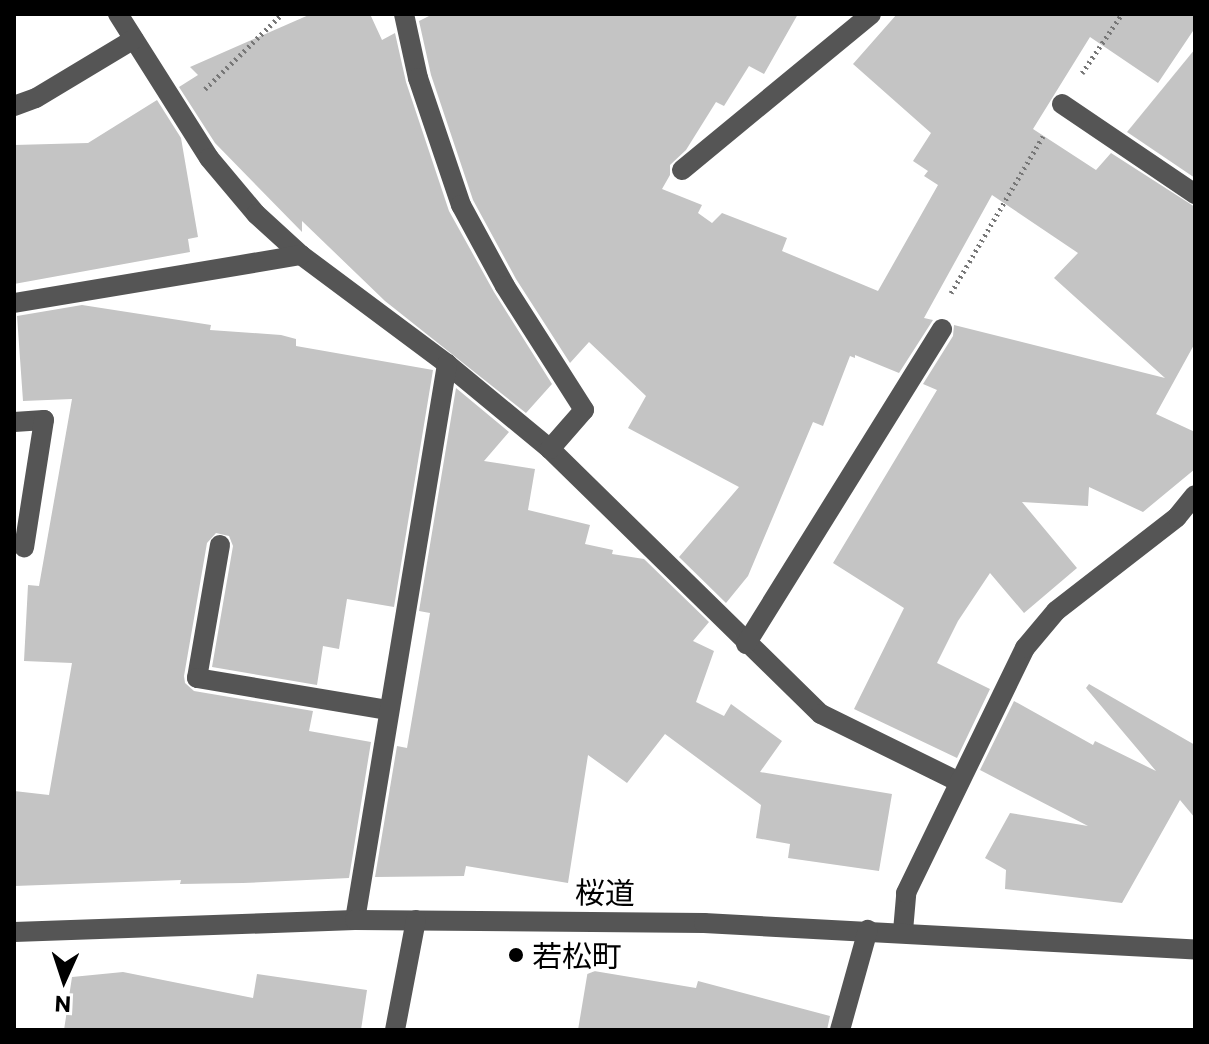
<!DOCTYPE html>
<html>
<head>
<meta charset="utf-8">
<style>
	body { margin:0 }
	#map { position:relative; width:1209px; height:1044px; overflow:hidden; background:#fff; font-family:Commissioner,"Noto Sans JP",sans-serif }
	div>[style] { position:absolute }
	.building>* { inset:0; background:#c4c4c4 }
	.path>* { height:5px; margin-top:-2.5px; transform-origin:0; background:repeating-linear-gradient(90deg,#777 0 2px,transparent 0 6px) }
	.minor>* { height:20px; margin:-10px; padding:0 10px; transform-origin:10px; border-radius:10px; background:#555 }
	.dots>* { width:22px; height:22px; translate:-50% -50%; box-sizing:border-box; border:4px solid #fff; border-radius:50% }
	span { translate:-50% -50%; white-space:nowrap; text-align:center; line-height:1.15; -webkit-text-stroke:8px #fff; paint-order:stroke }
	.street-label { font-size:30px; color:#000 }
	.poi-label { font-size:30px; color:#000 }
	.left { translate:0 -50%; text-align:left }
	.frame { position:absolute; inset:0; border:16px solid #000; pointer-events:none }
	.north { position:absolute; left:24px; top:940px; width:80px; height:80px; -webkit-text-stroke:6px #fff; paint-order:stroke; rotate:183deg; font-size:22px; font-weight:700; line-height:32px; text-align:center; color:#000 }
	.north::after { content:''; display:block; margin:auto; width:28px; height:36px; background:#000; clip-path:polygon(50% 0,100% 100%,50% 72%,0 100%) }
</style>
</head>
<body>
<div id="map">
	<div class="building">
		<i style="clip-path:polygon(311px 14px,370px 14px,382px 40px,395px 33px,406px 82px,449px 211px,494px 292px,552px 384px,526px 413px,385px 301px,302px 221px,302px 232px,215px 143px,179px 87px,198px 75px,190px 67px)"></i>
		<i style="clip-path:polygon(433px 14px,798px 14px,764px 74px,749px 66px,724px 106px,716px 102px,686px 150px,670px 165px,670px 175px,662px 189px,702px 205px,698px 213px,712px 223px,722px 213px,787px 238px,782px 251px,878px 291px,938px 185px,924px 176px,928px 171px,913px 161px,931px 133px,853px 64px,897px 14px,1195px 14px,1195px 28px,1158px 83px,1090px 37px,1033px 129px,1096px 170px,1111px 153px,1195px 207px,1195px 343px,1156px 414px,1195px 432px,1195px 469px,1143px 512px,1089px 487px,1088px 506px,1022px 502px,1077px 568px,1024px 613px,990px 573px,958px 621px,937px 663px,990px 689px,957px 758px,854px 709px,904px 608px,833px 563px,937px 390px,923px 384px,953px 336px,954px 325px,1165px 378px,1054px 278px,1078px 253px,992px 195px,924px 318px,933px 320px,899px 373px,855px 355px,855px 358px,850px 356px,823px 426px,813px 422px,748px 576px,726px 603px,679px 557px,739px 487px,628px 428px,646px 396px,589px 342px,570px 363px,516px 279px,473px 200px,431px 75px,419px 21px)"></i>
		<i style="clip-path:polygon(1195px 49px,1195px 178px,1127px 132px)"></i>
		<i style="clip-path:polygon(157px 100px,181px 138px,198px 237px,188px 239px,190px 252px,14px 284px,14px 145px,88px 143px)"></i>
		<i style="clip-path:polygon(82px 305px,211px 325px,210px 330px,281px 335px,296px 339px,296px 346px,433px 370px,394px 607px,347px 599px,339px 649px,323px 646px,317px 685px,212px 667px,233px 546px,229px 536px,216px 533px,207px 543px,184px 676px,185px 683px,194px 691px,313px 711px,309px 731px,371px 742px,349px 878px,243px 883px,180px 884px,181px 880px,14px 886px,14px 791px,49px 795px,72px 663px,24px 661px,28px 585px,39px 586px,72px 399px,23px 401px,17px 316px)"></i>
		<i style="clip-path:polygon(456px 388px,509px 432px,484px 461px,535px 469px,528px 510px,590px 525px,585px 544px,613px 550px,612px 554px,644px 559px,709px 622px,693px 641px,714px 651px,696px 702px,724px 716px,731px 704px,782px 741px,760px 772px,892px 794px,879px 871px,788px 858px,790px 844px,756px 838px,761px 805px,665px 734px,627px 783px,588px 755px,568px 883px,466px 866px,464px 876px,375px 877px,397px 746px,407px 748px,430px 613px,419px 611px)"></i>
		<i style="clip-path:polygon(1089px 684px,1195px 745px,1195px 818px,1180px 800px,1122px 903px,1005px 889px,1006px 870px,985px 858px,1010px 813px,1088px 826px,980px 770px,1014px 701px,1093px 745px,1095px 741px,1156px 771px,1086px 688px)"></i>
		<i style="clip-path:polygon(588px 970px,696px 988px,698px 981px,830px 1016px,827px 1030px,578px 1030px)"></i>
		<i style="clip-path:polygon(123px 972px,253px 998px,257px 974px,367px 990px,361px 1030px,64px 1030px,72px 977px)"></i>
	</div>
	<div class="path">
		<i style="left:1082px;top:73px;width:71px;rotate:-55.9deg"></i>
		<i style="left:205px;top:89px;width:107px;rotate:-44.2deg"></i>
		<i style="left:951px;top:293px;width:182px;rotate:-59.6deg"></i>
	</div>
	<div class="minor">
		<i style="left:118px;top:14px;width:170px;rotate:57.7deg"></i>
		<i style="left:209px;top:158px;width:73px;rotate:50deg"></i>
		<i style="left:256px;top:214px;width:61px;rotate:42.3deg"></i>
		<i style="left:301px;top:255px;width:182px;rotate:36.7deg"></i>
		<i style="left:447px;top:364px;width:134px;rotate:39.5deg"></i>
		<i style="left:550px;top:449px;width:379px;rotate:44.4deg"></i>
		<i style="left:821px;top:714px;width:154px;rotate:26.2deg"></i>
		<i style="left:404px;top:14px;width:66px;rotate:77.7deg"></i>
		<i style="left:418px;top:78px;width:134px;rotate:71.3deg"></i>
		<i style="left:461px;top:205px;width:92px;rotate:61.5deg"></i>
		<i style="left:505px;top:286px;width:147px;rotate:57.5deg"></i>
		<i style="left:584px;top:410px;width:52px;rotate:131.1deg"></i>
		<i style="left:1062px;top:104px;width:161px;rotate:34.1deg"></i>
		<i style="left:14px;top:106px;width:23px;rotate:-20deg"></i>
		<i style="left:36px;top:98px;width:114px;rotate:-31deg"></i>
		<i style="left:682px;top:170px;width:245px;rotate:-39.5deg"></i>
		<i style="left:14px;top:303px;width:291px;rotate:-9.5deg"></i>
		<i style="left:14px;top:422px;width:30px;rotate:-4deg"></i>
		<i style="left:44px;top:420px;width:129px;rotate:98.9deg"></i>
		<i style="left:220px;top:545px;width:135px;rotate:99.8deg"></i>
		<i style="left:197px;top:678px;width:194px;rotate:9.5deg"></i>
		<i style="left:746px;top:644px;width:371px;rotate:-58.1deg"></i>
		<i style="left:355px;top:920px;width:564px;rotate:-80.6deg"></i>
		<i style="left:903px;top:931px;width:38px;rotate:-85deg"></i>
		<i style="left:906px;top:893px;width:272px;rotate:-64.1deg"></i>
		<i style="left:1025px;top:648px;width:48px;rotate:-50deg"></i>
		<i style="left:1056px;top:611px;width:153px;rotate:-37.8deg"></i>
		<i style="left:1177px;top:517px;width:28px;rotate:-51deg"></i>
		<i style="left:14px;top:932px;width:341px;rotate:-2deg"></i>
		<i style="left:355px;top:920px;width:349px;rotate:0.5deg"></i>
		<i style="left:704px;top:923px;width:492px;rotate:3.1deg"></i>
		<i style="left:395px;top:1030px;width:112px;rotate:-79.2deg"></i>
		<i style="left:840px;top:1030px;width:104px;rotate:-74.4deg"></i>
	</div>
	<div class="dots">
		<i style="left:516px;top:955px;background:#000"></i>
	</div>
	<div class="street-label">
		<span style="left:605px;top:892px;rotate:1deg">桜道</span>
	</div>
	<div class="poi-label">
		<span class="left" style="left:532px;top:955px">若松町</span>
	</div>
	<div class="frame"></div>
	<div class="north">N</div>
</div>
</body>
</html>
